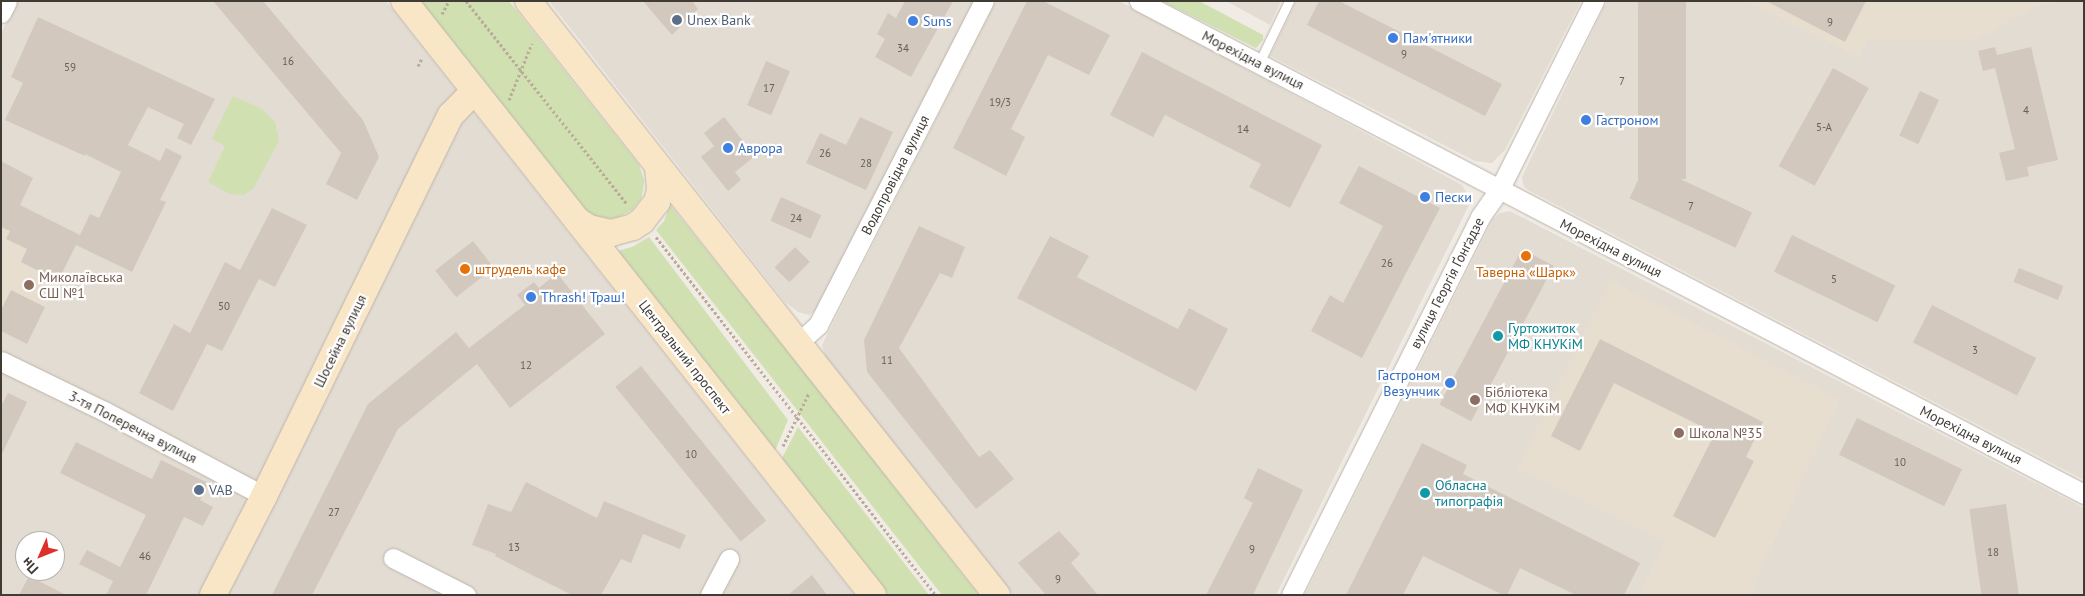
<!DOCTYPE html>
<html>
<head>
<meta charset="utf-8">
<style>
	body { margin:0 }
	#map { position:relative; width:2085px; height:596px; overflow:hidden; background:#f0ebe4; font-family:"PT Sans",sans-serif }
	div>[style] { position:absolute }
	.residential>* { inset:0; background:#e3dcd3 }
	.education>* { inset:0; background:#e7decf }
	.green>* { inset:0; background:#d0e0b1 }
	.building>* { inset:0; background:#d3c8be; transform-origin:0 0 }
	.path>* { height:3px; margin-top:-1.5px; transform-origin:0; background:repeating-linear-gradient(90deg,#baab9b 0 2.5px,transparent 0 5px) }
	.roads { filter:drop-shadow(0 0 1px #bdb4ab) drop-shadow(0 0 1px #bdb4ab) }
	.lane>* { height:9px; margin:-4.5px; padding:0 4.5px; transform-origin:4.5px; border-radius:4.5px; background:#fff }
	.street>* { height:19px; margin:-9.5px; padding:0 9.5px; transform-origin:9.5px; border-radius:9.5px; background:#fff }
	.secondary>* { height:26px; margin:-13px; padding:0 13px; transform-origin:13px; border-radius:13px; background:#f8e6c6 }
	.dots>* { width:14px; height:14px; translate:-50% -50%; box-sizing:border-box; border:2px solid #fff; border-radius:50% }
	span { translate:-50% -50%; white-space:nowrap; text-align:center; line-height:1.15; -webkit-text-stroke:4.5px #fff; paint-order:stroke }
	.number-label { font-size:11px; color:#665e57 }
	.number-label span { -webkit-text-stroke-width:0 }
	.service-label { font-size:14px; color:#4e5e75 }
	.left { translate:0 -50%; text-align:left }
	.shop-label { font-size:14px; color:#366cbe }
	.right { translate:-100% -50%; text-align:right }
	.street-label { font-size:14px; color:#413b35 }
	.food-label { font-size:14px; color:#c56008 }
	.education-label { font-size:14px; color:#785e54 }
	.culture-label { font-size:14px; color:#0d838f }
	.frame { position:absolute; inset:0; border:2px solid #413b35; pointer-events:none }
	.north { position:absolute; left:15px; top:531px; width:50px; height:50px; box-sizing:border-box; background:#fff; border:1px solid #b3b1ae; border-radius:50%; rotate:226deg; font-size:14px; font-weight:700; line-height:20px; text-align:center; color:#413b35 }
	.north::after { content:''; display:block; margin:auto; width:18px; height:22px; background:#e02f2a; clip-path:polygon(50% 0,100% 100%,50% 72%,0 100%) }
</style>
</head>
<body>
<div id="map">
	<div class="residential">
		<i style="clip-path:polygon(evenodd,17px 1px,386px 1px,855px 595px,1px 595px,1px 33px,17px 1px,25px 541px,55px 541px,55px 571px,25px 571px,25px 541px)"></i>
		<i style="clip-path:polygon(549px 1px,975px 1px,818px 309px,809px 315px,798px 312px,785px 302px)"></i>
		<i style="clip-path:polygon(996px 1px,1119px 1px,1462px 185px,1468px 195px,1469px 205px,1276px 595px,1013px 595px,825px 356px,822px 345px)"></i>
		<i style="clip-path:polygon(1226px 1px,1281px 1px,1270px 25px)"></i>
		<i style="clip-path:polygon(1296px 1px,1581px 1px,1505px 150px,1492px 163px,1475px 161px,1270px 56px)"></i>
		<i style="clip-path:polygon(1607px 1px,2084px 1px,2084px 480px,1528px 190px,1523px 185px,1522px 177px)"></i>
		<i style="clip-path:polygon(1510px 211px,2084px 508px,2084px 595px,1305px 595px,1493px 219px,1500px 213px)"></i>
	</div>
	<div class="education">
		<i style="clip-path:polygon(1746px 1px,2065px 1px,2037px 6px,1975px 40px,1867px 40px,1859px 57px)"></i>
		<i style="clip-path:polygon(1px 196px,80px 235px,27px 344px,1px 331px)"></i>
		<i style="clip-path:polygon(1610px 280px,1840px 399px,1752px 589px,1758px 595px,1639px 595px,1665px 542px,1517px 468px)"></i>
	</div>
	<div class="green">
		<i style="clip-path:polygon(419px 1px,509px 1px,639px 165px,644px 180px,643px 190px,641px 199px,632px 210px,619px 217px,608px 219px,592px 216px,584px 209px)"></i>
		<i style="clip-path:polygon(1162px 1px,1199px 1px,1263px 35px,1263px 40px,1256px 48px)"></i>
		<i style="clip-path:polygon(233px 96px,262px 109px,275px 122px,279px 141px,253px 189px,243px 195px,230px 194px,208px 182px,225px 146px,212px 139px)"></i>
		<i style="clip-path:polygon(670px 205px,814px 384px,979px 595px,942px 595px,656px 230px,664px 221px)"></i>
		<i style="clip-path:polygon(649px 237px,788px 420px,775px 451px,617px 251px,632px 247px)"></i>
		<i style="clip-path:polygon(798px 427px,929px 595px,888px 595px,781px 460px)"></i>
	</div>
	<div class="building">
		<i style="clip-path:polygon(213px 1px,263px 1px,363px 120px,379px 157px,357px 200px,326px 184px,341px 153px)"></i>
		<i style="clip-path:polygon(643px 1px,692px 1px,698px 9px,672px 35px)"></i>
		<i style="clip-path:polygon(905px 1px,953px 1px,911px 77px,875px 57px,885px 39px,877px 34px,888px 13px,896px 18px)"></i>
		<i style="clip-path:polygon(1027px 1px,1043px 1px,1110px 35px,1089px 75px,1048px 55px,1011px 129px,1025px 137px,1006px 176px,953px 148px)"></i>
		<i style="clip-path:polygon(1319px 1px,1339px 1px,1502px 84px,1485px 116px,1307px 25px)"></i>
		<i style="left:1638px;top:1px;width:48px;height:178px"></i>
		<i style="clip-path:polygon(1766px 1px,1866px 1px,1845px 42px)"></i>
		<i style="clip-path:polygon(38px 17px,215px 99px,191px 145px,177px 138px,184px 124px,148px 107px,128px 145px,160px 161px,166px 148px,182px 156px,160px 200px,166px 202px,132px 272px,76px 245px,58px 281px,21px 262px,27px 249px,6px 239px,10px 231px,1px 227px,1px 161px,33px 178px,20px 205px,80px 235px,90px 214px,99px 218px,121px 172px,85px 154px,85px 156px,5px 120px,23px 83px,11px 77px)"></i>
		<i style="clip-path:polygon(1995px 47px,1997px 55px,2031px 47px,2058px 160px,2027px 167px,2029px 176px,2006px 181px,1999px 153px,2015px 149px,1995px 68px,1983px 71px,1978px 51px)"></i>
		<i style="clip-path:polygon(1142px 52px,1322px 145px,1290px 208px,1249px 187px,1261px 164px,1165px 115px,1153px 137px,1110px 115px)"></i>
		<i style="left:766px;top:61px;width:26px;height:48px;rotate:23deg"></i>
		<i style="left:1833px;top:68px;width:41px;height:112px;rotate:29deg"></i>
		<i style="left:1920px;top:91px;width:21px;height:49px;rotate:25deg"></i>
		<i style="clip-path:polygon(724px 117px,755px 156px,735px 172px,741px 180px,728px 191px,701px 157px,714px 146px,704px 133px)"></i>
		<i style="clip-path:polygon(860px 117px,893px 132px,866px 190px,806px 163px,820px 133px,846px 145px)"></i>
		<i style="left:1646px;top:163px;width:117px;height:39px;rotate:25deg"></i>
		<i style="clip-path:polygon(1359px 166px,1440px 208px,1362px 358px,1311px 331px,1330px 295px,1343px 303px,1383px 226px,1339px 203px)"></i>
		<i style="left:781px;top:197px;width:44px;height:26px;rotate:24deg"></i>
		<i style="clip-path:polygon(272px 208px,307px 225px,275px 287px,259px 279px,222px 351px,207px 344px,173px 411px,139px 393px,174px 324px,190px 333px,225px 262px,240px 270px)"></i>
		<i style="clip-path:polygon(919px 226px,965px 247px,952px 278px,940px 273px,899px 348px,979px 457px,990px 450px,1014px 479px,976px 509px,867px 372px,864px 340px)"></i>
		<i style="left:1792px;top:235px;width:115px;height:41px;rotate:26deg"></i>
		<i style="clip-path:polygon(1050px 236px,1089px 256px,1077px 277px,1178px 329px,1189px 308px,1228px 329px,1196px 391px,1017px 298px)"></i>
		<i style="left:473px;top:241px;width:34px;height:48px;rotate:52deg"></i>
		<i style="left:795px;top:247px;width:21px;height:29px;rotate:45deg"></i>
		<i style="left:1522px;top:249px;width:36px;height:176px;rotate:28deg"></i>
		<i style="left:2019px;top:268px;width:48px;height:15px;rotate:22deg"></i>
		<i style="clip-path:polygon(557px 273px,605px 334px,510px 408px,477px 364px,398px 429px,312px 595px,272px 595px,368px 404px,456px 332px,469px 348px,525px 305px,517px 295px,534px 282px,539px 288px)"></i>
		<i style="clip-path:polygon(11px 290px,45px 307px,27px 344px,1px 331px,1px 310px)"></i>
		<i style="left:1932px;top:305px;width:117px;height:42px;rotate:27deg"></i>
		<i style="clip-path:polygon(1600px 339px,1763px 422px,1746px 457px,1754px 461px,1715px 538px,1673px 516px,1715px 433px,1614px 383px,1580px 451px,1551px 436px)"></i>
		<i style="left:641px;top:366px;width:199px;height:33px;rotate:51deg"></i>
		<i style="clip-path:polygon(8px 393px,27px 402px,1px 456px,1px 406px)"></i>
		<i style="left:1857px;top:418px;width:117px;height:41px;rotate:26deg"></i>
		<i style="clip-path:polygon(76px 442px,152px 479px,161px 460px,208px 483px,200px 500px,213px 507px,203px 526px,184px 517px,146px 595px,106px 595px,113px 581px,79px 564px,87px 550px,120px 567px,146px 515px,60px 473px)"></i>
		<i style="clip-path:polygon(1422px 443px,1467px 465px,1463px 474px,1640px 563px,1624px 595px,1576px 595px,1520px 568px,1507px 595px,1503px 595px,1423px 556px,1403px 595px,1346px 595px)"></i>
		<i style="clip-path:polygon(1258px 468px,1303px 490px,1253px 595px,1206px 595px,1253px 503px,1244px 498px)"></i>
		<i style="clip-path:polygon(526px 482px,597px 518px,604px 501px,686px 535px,680px 549px,643px 534px,631px 563px,621px 559px,601px 595px,572px 595px,526px 572px,495px 556px,496px 554px,472px 545px,488px 504px,511px 512px)"></i>
		<i style="left:2006px;top:504px;width:92px;height:37px;rotate:82deg"></i>
		<i style="clip-path:polygon(1059px 531px,1080px 554px,1071px 563px,1098px 595px,1046px 595px,1018px 563px)"></i>
		<i style="clip-path:polygon(812px 575px,827px 595px,788px 595px)"></i>
		<i style="clip-path:polygon(29px 576px,66px 595px,19px 595px)"></i>
	</div>
	<div class="path">
		<i style="left:466px;top:1px;width:259px;rotate:51.6deg"></i>
		<i style="left:442px;top:14px;width:15px;rotate:-62deg"></i>
		<i style="left:418px;top:66px;width:9px;rotate:-63deg"></i>
		<i style="left:509px;top:100px;width:61px;rotate:-68deg"></i>
		<i style="left:656px;top:237px;width:454px;rotate:52deg"></i>
		<i style="left:783px;top:446px;width:59px;rotate:-63.9deg"></i>
	</div>
	<div class="roads">
		<div class="lane">
			<i style="left:1259px;top:63px;width:69px;rotate:-64.2deg"></i>
		</div>
		<div class="street">
			<i style="left:1139px;top:1px;width:1066px;rotate:27.55deg"></i>
			<i style="left:1px;top:13px;width:13px;rotate:-63deg"></i>
			<i style="left:798px;top:343px;width:27px;rotate:-42deg"></i>
			<i style="left:818px;top:325px;width:364px;rotate:-62.9deg"></i>
			<i style="left:1px;top:361px;width:114px;rotate:25.9deg"></i>
			<i style="left:104px;top:411px;width:181px;rotate:28deg"></i>
			<i style="left:393px;top:558px;width:82px;rotate:26.9deg"></i>
			<i style="left:710px;top:595px;width:41px;rotate:-62.2deg"></i>
			<i style="left:1291px;top:595px;width:423px;rotate:-63.4deg"></i>
			<i style="left:1480px;top:217px;width:33px;rotate:-55deg"></i>
			<i style="left:1499px;top:190px;width:212px;rotate:-63.3deg"></i>
		</div>
		<div class="secondary">
			<i style="left:404px;top:1px;width:757px;rotate:51.71deg"></i>
			<i style="left:528px;top:1px;width:757px;rotate:51.71deg"></i>
			<i style="left:578px;top:221px;width:13px;rotate:32deg"></i>
			<i style="left:589px;top:228px;width:23px;rotate:13deg"></i>
			<i style="left:611px;top:233px;width:23px;rotate:-15deg"></i>
			<i style="left:633px;top:227px;width:11px;rotate:-34deg"></i>
			<i style="left:642px;top:221px;width:24px;rotate:-52deg"></i>
			<i style="left:657px;top:202px;width:12px;rotate:-76deg"></i>
			<i style="left:660px;top:190px;width:23px;rotate:-95deg"></i>
			<i style="left:213px;top:595px;width:111px;rotate:-62.7deg"></i>
			<i style="left:264px;top:496px;width:424px;rotate:-63.9deg"></i>
			<i style="left:451px;top:115px;width:33px;rotate:-46deg"></i>
		</div>
	</div>
	<div class="dots">
		<i style="left:677px;top:20px;background:#5c6f8a"></i>
		<i style="left:913px;top:21px;background:#3f7fe0"></i>
		<i style="left:1393px;top:38px;background:#3f7fe0"></i>
		<i style="left:1586px;top:120px;background:#3f7fe0"></i>
		<i style="left:728px;top:148px;background:#3f7fe0"></i>
		<i style="left:1425px;top:197px;background:#3f7fe0"></i>
		<i style="left:1526px;top:256px;background:#e8710a"></i>
		<i style="left:465px;top:269px;background:#e8710a"></i>
		<i style="left:29px;top:285px;background:#8d6e63"></i>
		<i style="left:531px;top:297px;background:#3f7fe0"></i>
		<i style="left:1498px;top:336px;background:#0f9aa8"></i>
		<i style="left:1450px;top:383px;background:#3f7fe0"></i>
		<i style="left:1475px;top:400px;background:#8d6e63"></i>
		<i style="left:1679px;top:433px;background:#8d6e63"></i>
		<i style="left:199px;top:490px;background:#5c6f8a"></i>
		<i style="left:1425px;top:493px;background:#0f9aa8"></i>
	</div>
	<div class="number-label">
		<span style="left:1830px;top:22px">9</span>
		<span style="left:903px;top:48px">34</span>
		<span style="left:1404px;top:54px">9</span>
		<span style="left:288px;top:61px">16</span>
		<span style="left:70px;top:67px">59</span>
		<span style="left:1622px;top:81px">7</span>
		<span style="left:769px;top:88px">17</span>
		<span style="left:1000px;top:102px">19/3</span>
		<span style="left:2026px;top:110px">4</span>
		<span style="left:1824px;top:127px">5-А</span>
		<span style="left:1243px;top:129px">14</span>
		<span style="left:825px;top:153px">26</span>
		<span style="left:866px;top:163px">28</span>
		<span style="left:1691px;top:206px">7</span>
		<span style="left:796px;top:218px">24</span>
		<span style="left:1387px;top:263px">26</span>
		<span style="left:1834px;top:279px">5</span>
		<span style="left:224px;top:306px">50</span>
		<span style="left:1975px;top:350px">3</span>
		<span style="left:887px;top:360px">11</span>
		<span style="left:526px;top:365px">12</span>
		<span style="left:691px;top:454px">10</span>
		<span style="left:1900px;top:462px">10</span>
		<span style="left:334px;top:512px">27</span>
		<span style="left:514px;top:547px">13</span>
		<span style="left:1252px;top:549px">9</span>
		<span style="left:1993px;top:552px">18</span>
		<span style="left:145px;top:556px">46</span>
		<span style="left:1058px;top:579px">9</span>
	</div>
	<div class="service-label">
		<span class="left" style="left:687px;top:20px">Unex Bank</span>
		<span class="left" style="left:209px;top:490px">VAB</span>
	</div>
	<div class="shop-label">
		<span class="left" style="left:923px;top:21px">Suns</span>
		<span class="left" style="left:1403px;top:38px">Пам'ятники</span>
		<span class="left" style="left:1596px;top:120px">Гастроном</span>
		<span class="left" style="left:738px;top:148px">Аврора</span>
		<span class="left" style="left:1435px;top:197px">Пески</span>
		<span class="left" style="left:541px;top:297px">Thrash! Траш!</span>
		<span class="right" style="left:1440px;top:383px">Гастроном<br>Везунчик</span>
	</div>
	<div class="street-label">
		<span style="left:1253px;top:60px;rotate:27deg">Морехідна вулиця</span>
		<span style="left:895px;top:175px;rotate:-63deg">Водопровідна вулиця</span>
		<span style="left:1611px;top:248px;rotate:27deg">Морехідна вулиця</span>
		<span style="left:1447px;top:283px;rotate:-63deg">вулиця Георгія Ґонґадзе</span>
		<span style="left:340px;top:341px;rotate:-64deg">Шосейна вулиця</span>
		<span style="left:685px;top:357px;rotate:52deg">Центральний проспект</span>
		<span style="left:133px;top:427px;rotate:27deg">3-тя Поперечна вулиця</span>
		<span style="left:1971px;top:435px;rotate:27deg">Морехідна вулиця</span>
	</div>
	<div class="food-label">
		<span class="left" style="left:475px;top:269px">штрудель кафе</span>
		<span style="left:1526px;top:272px">Таверна «Шарк»</span>
	</div>
	<div class="education-label">
		<span class="left" style="left:39px;top:285px">Миколаївська<br>СШ №1</span>
		<span class="left" style="left:1485px;top:400px">Бібліотека<br>МФ КНУКіМ</span>
		<span class="left" style="left:1689px;top:433px">Школа №35</span>
	</div>
	<div class="culture-label">
		<span class="left" style="left:1508px;top:336px">Гуртожиток<br>МФ КНУКіМ</span>
		<span class="left" style="left:1435px;top:493px">Обласна<br>типографія</span>
	</div>
	<div class="frame"></div>
	<div class="north">Пн</div>
</div>
</body>
</html>
